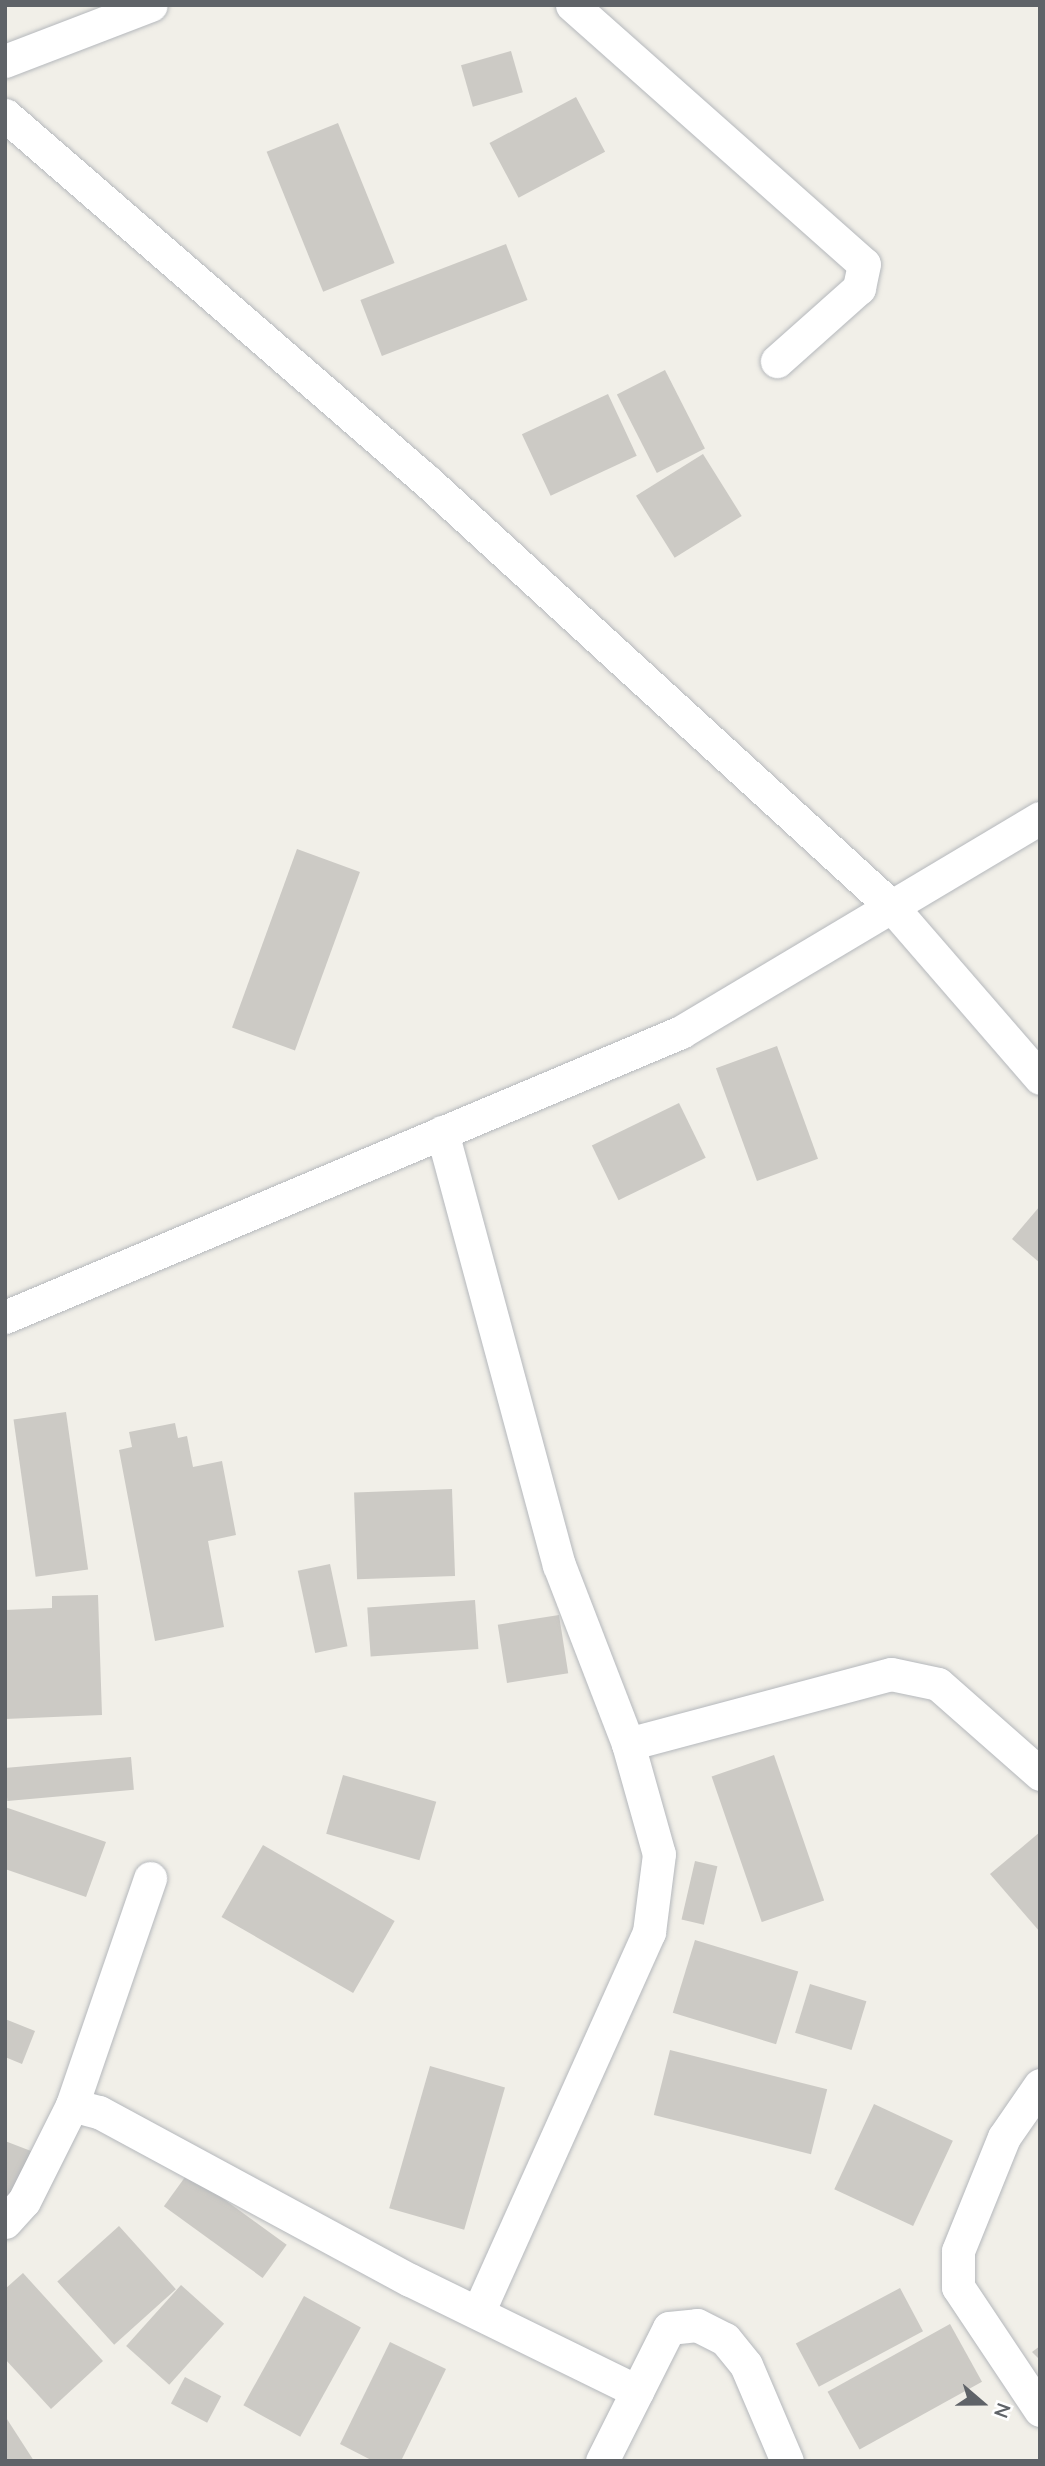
<!DOCTYPE html>
<html>
<head>
<meta charset="utf-8">
<style>
	body { margin:0 }
	#map { position:relative; width:1045px; height:2466px; overflow:hidden; background:#f1efe8; font-family:"Nunito Sans",sans-serif }
	div>[style] { position:absolute }
	.building>* { inset:0; background:#cccac5; transform-origin:0 0 }
	.roads { filter:drop-shadow(0 0 2px #b5b8bc) drop-shadow(0 0 2px #b5b8bc) }
	.street>* { height:33px; margin:-16.5px; padding:0 16.5px; transform-origin:16.5px; border-radius:16.5px; background:#fff }
	span { translate:-50% -50%; white-space:nowrap; text-align:center; line-height:1.15; -webkit-text-stroke:7px #fff; paint-order:stroke }
	.frame { position:absolute; inset:0; border:7px solid #5f6368; pointer-events:none }
	.north { position:absolute; left:947px; top:2368px; width:70px; height:70px; -webkit-text-stroke:5px #fff; paint-order:stroke; rotate:110deg; font-size:19px; font-weight:700; line-height:28px; text-align:center; color:#5f6368 }
	.north::after { content:''; display:block; margin:auto; width:24px; height:32px; background:#5f6368; clip-path:polygon(50% 0,100% 100%,50% 72%,0 100%) }
</style>
</head>
<body>
<div id="map">
	<div class="building">
		<i style="left:511px;top:51px;width:43px;height:52px;rotate:74deg"></i>
		<i style="left:576px;top:97px;width:62px;height:98px;rotate:62deg"></i>
		<i style="left:338px;top:123px;width:151px;height:77px;rotate:68deg"></i>
		<i style="left:506px;top:244px;width:60px;height:156px;rotate:69deg"></i>
		<i style="left:665px;top:370px;width:88px;height:54px;rotate:63deg"></i>
		<i style="left:608px;top:394px;width:68px;height:95px;rotate:65deg"></i>
		<i style="left:703px;top:454px;width:73px;height:79px;rotate:58deg"></i>
		<i style="left:297px;top:849px;width:67px;height:190px;rotate:20deg"></i>
		<i style="left:777px;top:1046px;width:120px;height:65px;rotate:70deg"></i>
		<i style="left:679px;top:1103px;width:61px;height:97px;rotate:64deg"></i>
		<i style="clip-path:polygon(1040px 1206px,1040px 1263px,1012px 1239px)"></i>
		<i style="left:66px;top:1412px;width:159px;height:53px;rotate:82deg"></i>
		<i style="clip-path:polygon(175px 1423px,178px 1438px,187px 1436px,193px 1467px,222px 1461px,236px 1535px,208px 1541px,224px 1627px,155px 1641px,119px 1450px,132px 1447px,129px 1432px)"></i>
		<i style="left:452px;top:1489px;width:87px;height:98px;rotate:88deg"></i>
		<i style="left:330px;top:1564px;width:84px;height:33px;rotate:78deg"></i>
		<i style="clip-path:polygon(98px 1595px,102px 1715px,5px 1719px,5px 1610px,52px 1608px,52px 1596px)"></i>
		<i style="left:475px;top:1600px;width:49px;height:108px;rotate:86deg"></i>
		<i style="left:559px;top:1615px;width:59px;height:62px;rotate:81deg"></i>
		<i style="left:774px;top:1755px;width:154px;height:66px;rotate:71deg"></i>
		<i style="left:131px;top:1757px;width:33px;height:127px;rotate:85deg"></i>
		<i style="left:343px;top:1775px;width:97px;height:61px;rotate:16deg"></i>
		<i style="clip-path:polygon(5px 1807px,106px 1842px,86px 1897px,5px 1869px)"></i>
		<i style="clip-path:polygon(1040px 1832px,1040px 1932px,990px 1874px)"></i>
		<i style="left:263px;top:1845px;width:152px;height:83px;rotate:30deg"></i>
		<i style="left:695px;top:1861px;width:23px;height:60px;rotate:13deg"></i>
		<i style="left:695px;top:1940px;width:108px;height:76px;rotate:17deg"></i>
		<i style="left:810px;top:1984px;width:59px;height:51px;rotate:17deg"></i>
		<i style="clip-path:polygon(5px 2019px,35px 2031px,22px 2064px,5px 2057px)"></i>
		<i style="left:670px;top:2050px;width:162px;height:67px;rotate:14deg"></i>
		<i style="left:430px;top:2066px;width:78px;height:148px;rotate:16deg"></i>
		<i style="left:874px;top:2104px;width:87px;height:94px;rotate:25deg"></i>
		<i style="clip-path:polygon(5px 2141px,31px 2151px,13px 2199px,5px 2196px)"></i>
		<i style="left:188px;top:2173px;width:122px;height:41px;rotate:36deg"></i>
		<i style="left:119px;top:2226px;width:85px;height:83px;rotate:48deg"></i>
		<i style="clip-path:polygon(23px 2273px,103px 2361px,51px 2409px,5px 2359px,5px 2289px)"></i>
		<i style="left:181px;top:2285px;width:58px;height:82px;rotate:42deg"></i>
		<i style="left:900px;top:2288px;width:49px;height:118px;rotate:62deg"></i>
		<i style="left:304px;top:2296px;width:65px;height:125px;rotate:29deg"></i>
		<i style="left:950px;top:2324px;width:66px;height:140px;rotate:61deg"></i>
		<i style="clip-path:polygon(390px 2342px,446px 2369px,401px 2461px,373px 2461px,340px 2444px)"></i>
		<i style="clip-path:polygon(1040px 2346px,1040px 2360px,1032px 2352px)"></i>
		<i style="left:185px;top:2377px;width:41px;height:30px;rotate:28deg"></i>
		<i style="clip-path:polygon(5px 2416px,34px 2461px,5px 2461px)"></i>
	</div>
	<div class="roads">
		<div class="street">
			<i style="left:572px;top:5px;width:390px;rotate:41.6deg"></i>
			<i style="left:864px;top:264px;width:25px;rotate:102deg"></i>
			<i style="left:859px;top:288px;width:110px;rotate:138.3deg"></i>
			<i style="left:5px;top:61px;width:156px;rotate:-21deg"></i>
			<i style="left:5px;top:115px;width:560px;rotate:40.95deg"></i>
			<i style="left:428px;top:482px;width:629px;rotate:42.49deg"></i>
			<i style="left:892px;top:907px;width:226px;rotate:49.1deg"></i>
			<i style="left:442px;top:1132px;width:449px;rotate:74.9deg"></i>
			<i style="left:559px;top:1565px;width:192px;rotate:68.9deg"></i>
			<i style="left:628px;top:1744px;width:114px;rotate:74.3deg"></i>
			<i style="left:659px;top:1854px;width:79px;rotate:97.3deg"></i>
			<i style="left:649px;top:1932px;width:414px;rotate:114.2deg"></i>
			<i style="left:5px;top:1317px;width:734px;rotate:-22.86deg"></i>
			<i style="left:681px;top:1032px;width:418px;rotate:-30.8deg"></i>
			<i style="left:628px;top:1744px;width:272px;rotate:-14.9deg"></i>
			<i style="left:891px;top:1674px;width:48px;rotate:12deg"></i>
			<i style="left:938px;top:1684px;width:136px;rotate:41.4deg"></i>
			<i style="left:1040px;top:2085px;width:63px;rotate:124.7deg"></i>
			<i style="left:1004px;top:2137px;width:123px;rotate:112deg"></i>
			<i style="left:958px;top:2251px;width:36px;rotate:90deg"></i>
			<i style="left:958px;top:2287px;width:148px;rotate:56.3deg"></i>
			<i style="left:72px;top:2105px;width:28px;rotate:15deg"></i>
			<i style="left:99px;top:2112px;width:353px;rotate:28.4deg"></i>
			<i style="left:410px;top:2280px;width:253px;rotate:26.1deg"></i>
			<i style="left:5px;top:2222px;width:28px;rotate:-48deg"></i>
			<i style="left:24px;top:2201px;width:107px;rotate:-63.4deg"></i>
			<i style="left:72px;top:2105px;width:240px;rotate:-71deg"></i>
			<i style="left:602px;top:2461px;width:149px;rotate:-63.3deg"></i>
			<i style="left:669px;top:2328px;width:28px;rotate:-6deg"></i>
			<i style="left:697px;top:2325px;width:31px;rotate:27deg"></i>
			<i style="left:725px;top:2339px;width:33px;rotate:51deg"></i>
			<i style="left:746px;top:2365px;width:104px;rotate:66.9deg"></i>
		</div>
	</div>
	<div class="frame"></div>
	<div class="north">N</div>
</div>
</body>
</html>
